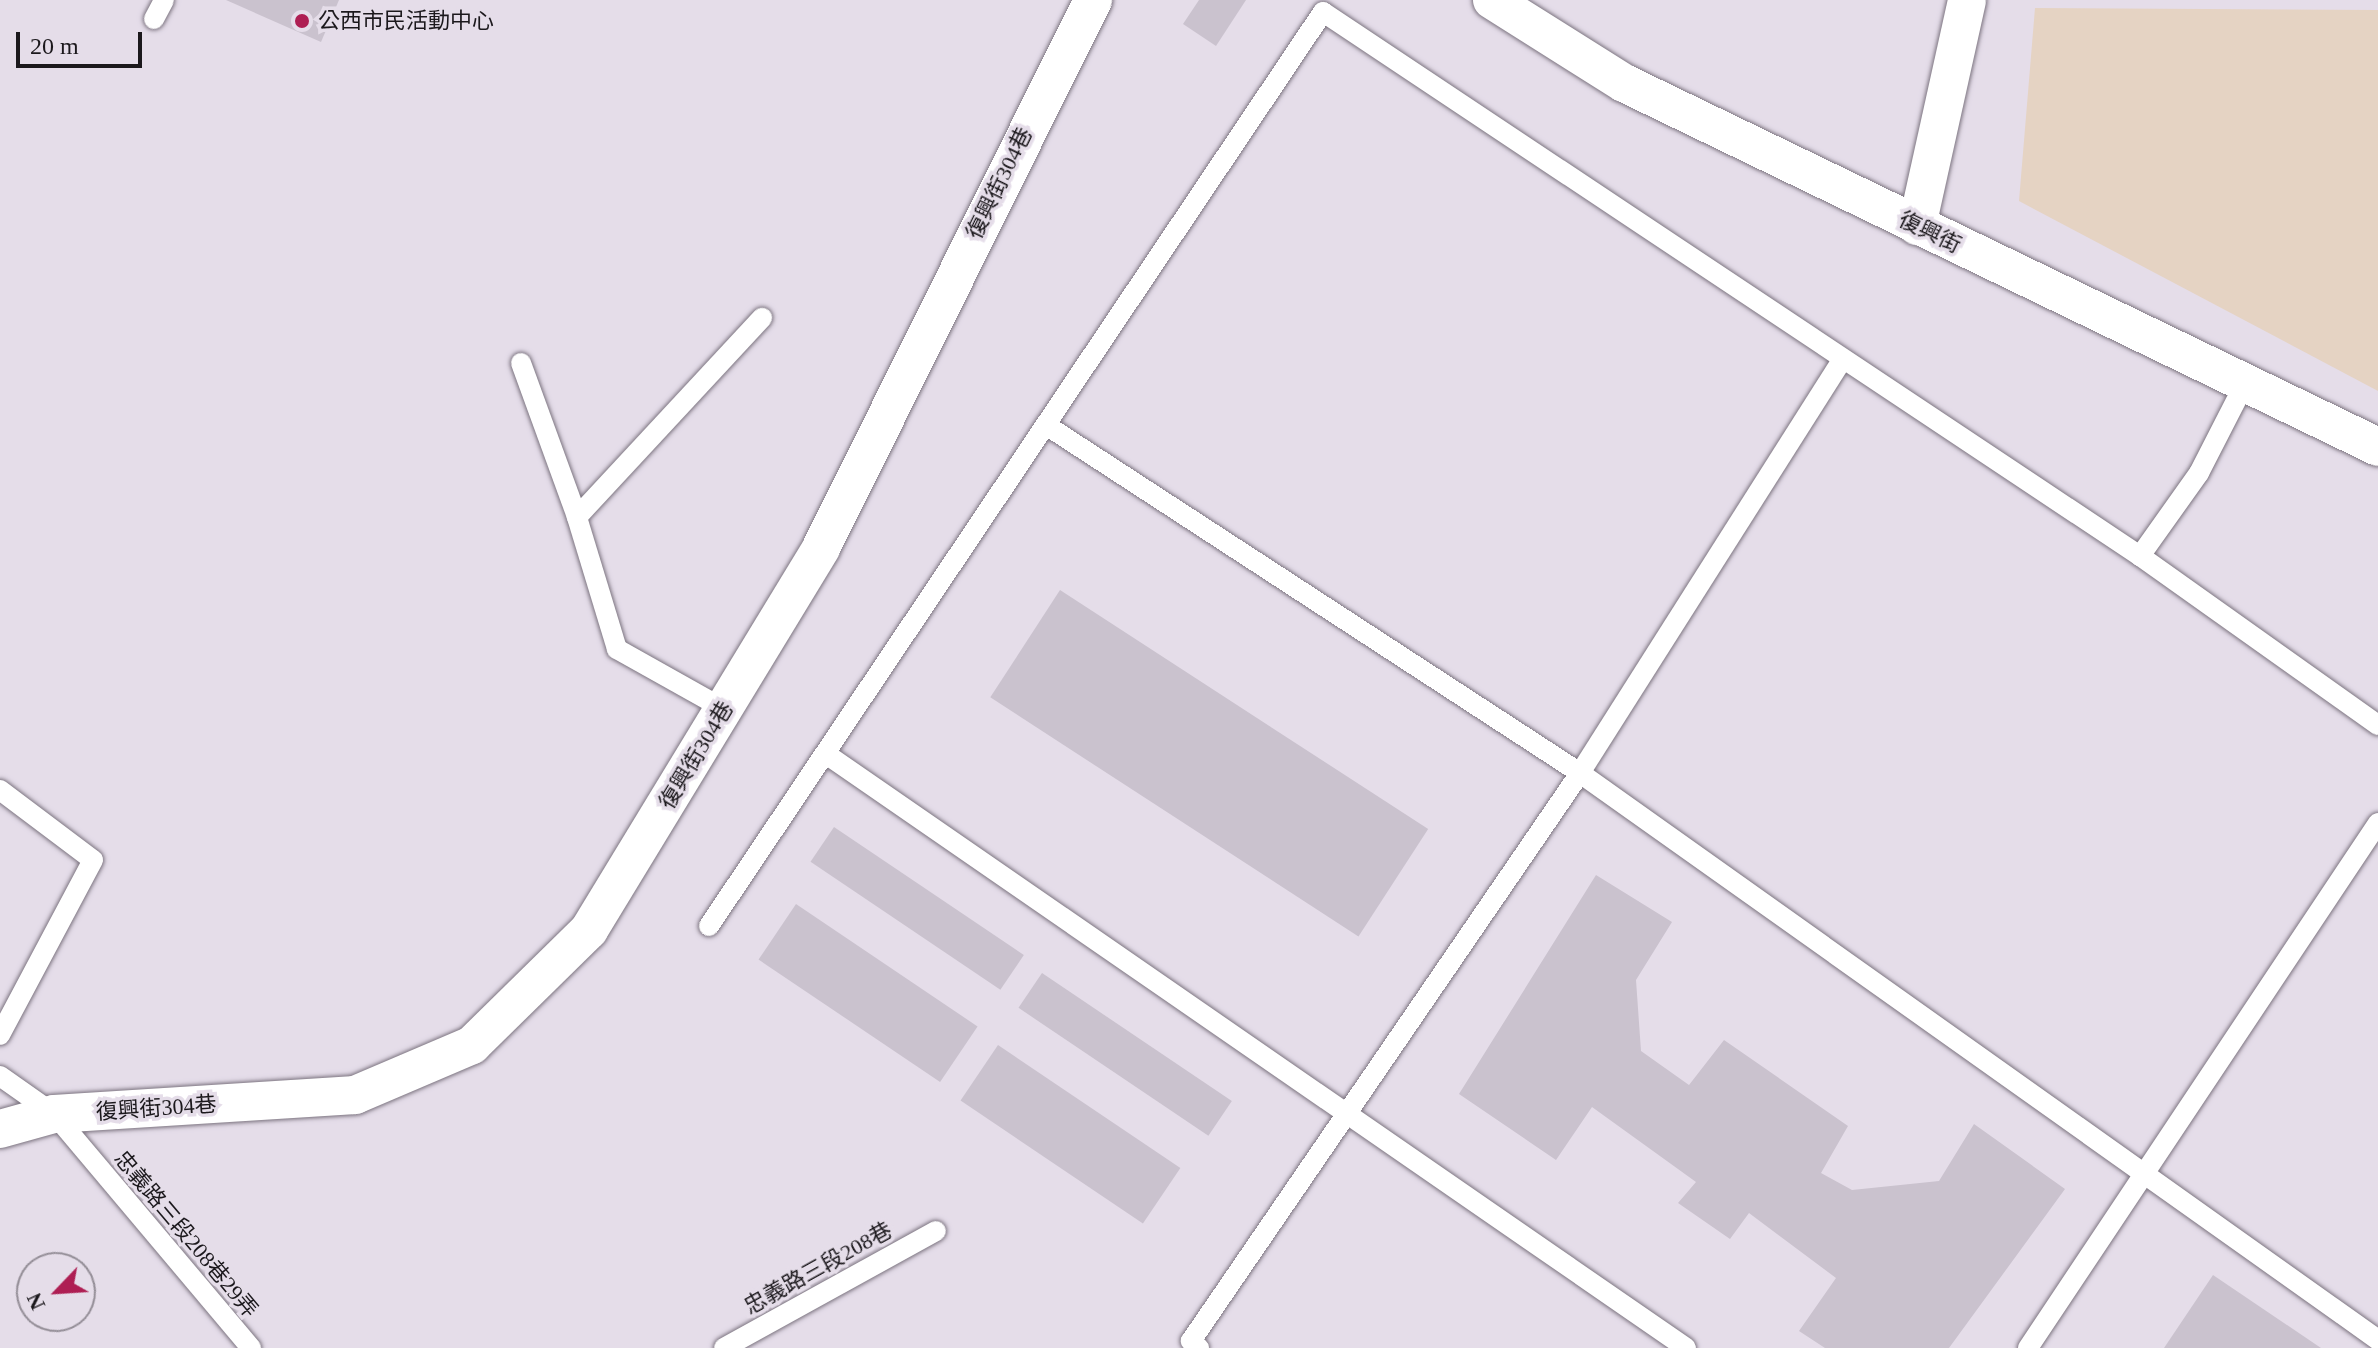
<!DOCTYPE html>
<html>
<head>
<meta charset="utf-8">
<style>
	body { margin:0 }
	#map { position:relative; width:2378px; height:1348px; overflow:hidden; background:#e5dde9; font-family:"Times New Roman","Noto Sans TC",serif }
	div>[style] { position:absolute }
	.industrial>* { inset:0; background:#e5d3c3 }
	.building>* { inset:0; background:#cac2ce; transform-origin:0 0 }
	.roads { filter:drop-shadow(0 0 2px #7c7480) drop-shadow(0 0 2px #7c7480) }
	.service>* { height:20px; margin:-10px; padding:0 10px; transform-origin:10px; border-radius:10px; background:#fff }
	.minor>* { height:38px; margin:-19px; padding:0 19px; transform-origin:19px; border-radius:19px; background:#fff }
	.dots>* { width:22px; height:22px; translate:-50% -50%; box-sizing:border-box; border:4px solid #e5dde9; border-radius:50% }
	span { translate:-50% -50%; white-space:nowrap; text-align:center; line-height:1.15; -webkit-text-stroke:7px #e5dde9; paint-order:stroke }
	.poi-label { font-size:22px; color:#1b181c }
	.left { translate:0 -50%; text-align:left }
	.street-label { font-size:22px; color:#1b181c }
	.north { position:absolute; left:16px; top:1252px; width:80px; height:80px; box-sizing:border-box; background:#e5dde9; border:2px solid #948e97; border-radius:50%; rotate:245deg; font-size:22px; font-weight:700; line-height:32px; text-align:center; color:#1b181c }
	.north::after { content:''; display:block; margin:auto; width:28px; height:36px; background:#ae1e53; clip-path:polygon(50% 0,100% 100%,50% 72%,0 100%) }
	.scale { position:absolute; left:16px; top:32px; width:126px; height:36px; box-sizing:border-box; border:4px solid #1b181c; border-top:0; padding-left:10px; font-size:24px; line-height:28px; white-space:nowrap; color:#1b181c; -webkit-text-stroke:6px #e5dde9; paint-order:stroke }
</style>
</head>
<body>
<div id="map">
	<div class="industrial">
		<i style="clip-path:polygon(2035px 8px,2378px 10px,2378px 391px,2019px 201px)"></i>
	</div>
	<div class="building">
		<i style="clip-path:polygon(226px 0,339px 0,321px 42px)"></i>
		<i style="clip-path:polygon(1199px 0,1246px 0,1216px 46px,1183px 24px)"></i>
		<i style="left:1060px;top:590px;width:439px;height:128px;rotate:33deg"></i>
		<i style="left:834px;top:827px;width:229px;height:42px;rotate:34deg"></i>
		<i style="clip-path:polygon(1596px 875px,1672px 922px,1636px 980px,1641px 1051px,1689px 1085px,1724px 1040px,1848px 1126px,1821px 1173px,1852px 1190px,1939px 1181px,1974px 1124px,2065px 1189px,1949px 1348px,1825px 1348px,1799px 1331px,1836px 1278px,1749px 1213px,1730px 1239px,1678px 1203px,1696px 1182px,1592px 1107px,1556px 1160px,1459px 1094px)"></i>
		<i style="left:796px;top:904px;width:219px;height:67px;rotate:34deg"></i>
		<i style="left:1042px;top:973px;width:229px;height:42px;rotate:34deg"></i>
		<i style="left:998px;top:1045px;width:220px;height:67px;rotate:34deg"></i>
		<i style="clip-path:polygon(2213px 1275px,2321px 1348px,2164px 1348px)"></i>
	</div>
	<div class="roads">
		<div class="service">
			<i style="left:154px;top:19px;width:21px;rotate:-62deg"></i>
			<i style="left:521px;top:363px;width:164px;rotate:70deg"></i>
			<i style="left:1046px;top:425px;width:637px;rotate:33.09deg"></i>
			<i style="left:1580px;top:773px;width:979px;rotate:35.39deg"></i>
			<i style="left:2140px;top:556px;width:102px;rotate:-54.6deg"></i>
			<i style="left:2199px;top:473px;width:101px;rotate:-62.9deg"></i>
			<i style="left:724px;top:709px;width:123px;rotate:-150.7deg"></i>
			<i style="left:617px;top:649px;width:138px;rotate:-106.9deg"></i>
			<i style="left:577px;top:517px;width:272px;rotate:-47.1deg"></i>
			<i style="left:826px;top:754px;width:1045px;rotate:34.63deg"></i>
			<i style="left:0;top:790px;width:116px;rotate:37deg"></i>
			<i style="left:93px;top:860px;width:198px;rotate:118deg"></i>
			<i style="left:709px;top:926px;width:1101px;rotate:-56.11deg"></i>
			<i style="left:1323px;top:12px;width:982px;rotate:33.66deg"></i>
			<i style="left:2140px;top:556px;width:292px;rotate:35.4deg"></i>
			<i style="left:0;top:1076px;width:66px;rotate:35.1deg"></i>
			<i style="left:54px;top:1114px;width:306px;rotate:49.9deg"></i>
			<i style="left:724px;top:1348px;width:242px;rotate:-28.9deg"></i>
			<i style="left:1199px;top:1348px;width:11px;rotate:-139deg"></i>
			<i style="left:1191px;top:1341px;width:688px;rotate:-55.59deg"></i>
			<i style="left:1580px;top:773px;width:490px;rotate:-57.6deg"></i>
			<i style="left:2028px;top:1348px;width:631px;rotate:-56.31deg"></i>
		</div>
		<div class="minor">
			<i style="left:1492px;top:0;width:156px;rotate:32.2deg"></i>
			<i style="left:1624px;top:83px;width:837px;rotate:25.77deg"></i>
			<i style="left:1917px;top:226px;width:231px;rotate:-77.5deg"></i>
			<i style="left:0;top:1129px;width:56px;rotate:-15.5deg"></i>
			<i style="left:54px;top:1114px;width:302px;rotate:-3.6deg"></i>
			<i style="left:355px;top:1095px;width:127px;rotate:-23.1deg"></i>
			<i style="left:472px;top:1045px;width:164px;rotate:-44.5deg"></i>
			<i style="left:589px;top:930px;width:447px;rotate:-58.7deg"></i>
			<i style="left:821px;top:548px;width:612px;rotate:-63.6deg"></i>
		</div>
	</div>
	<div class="dots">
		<i style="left:302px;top:21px;background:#ae1e53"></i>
	</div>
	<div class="poi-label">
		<span class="left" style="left:318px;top:21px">公西市民活動中心</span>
	</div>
	<div class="street-label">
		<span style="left:999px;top:183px;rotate:-64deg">復興街304巷</span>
		<span style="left:1930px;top:232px;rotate:26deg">復興街</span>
		<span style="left:696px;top:755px;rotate:-59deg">復興街304巷</span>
		<span style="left:156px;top:1108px;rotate:-4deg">復興街304巷</span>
		<span style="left:186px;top:1234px;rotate:50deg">忠義路三段208巷29弄</span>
		<span style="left:818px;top:1268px;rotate:-29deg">忠義路三段208巷</span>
	</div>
	<div class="north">N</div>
	<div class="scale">20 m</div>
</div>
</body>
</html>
